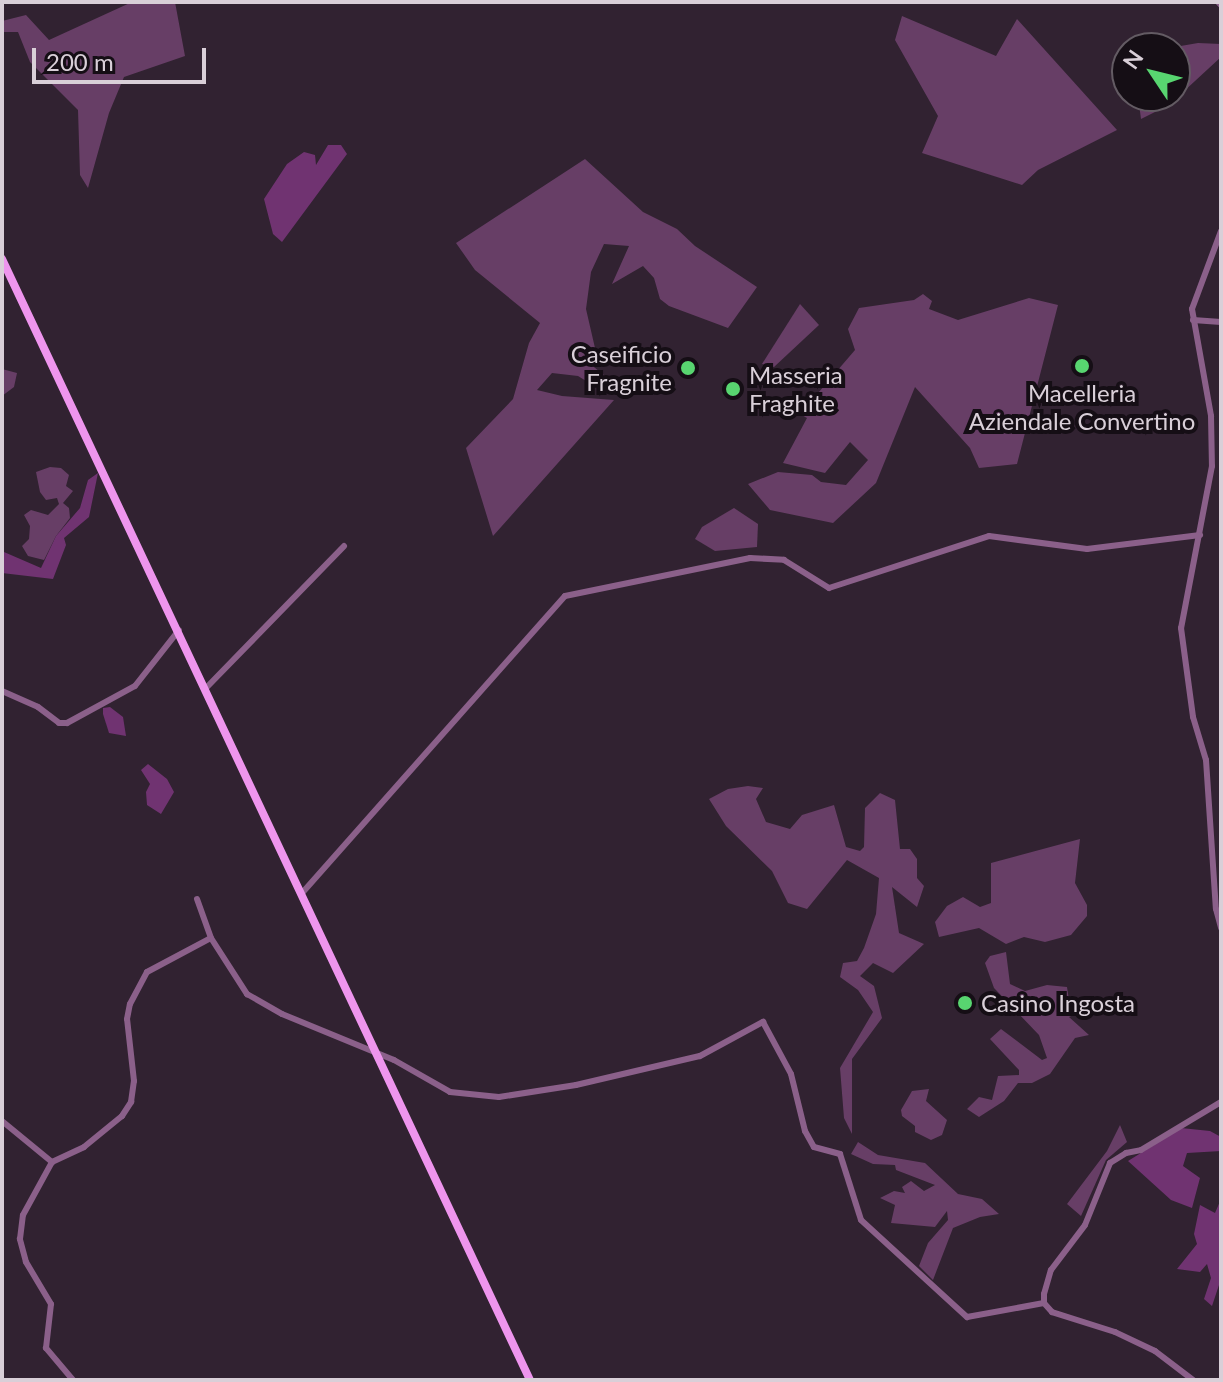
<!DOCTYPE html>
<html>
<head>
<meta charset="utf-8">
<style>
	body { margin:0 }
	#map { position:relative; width:1223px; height:1382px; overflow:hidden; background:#312231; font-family:Lato,sans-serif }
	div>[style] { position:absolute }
	.green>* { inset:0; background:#673e66 }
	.forest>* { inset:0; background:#703371 }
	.minor>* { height:6px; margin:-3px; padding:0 3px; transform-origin:3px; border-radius:3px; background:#8b608a }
	.major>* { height:8px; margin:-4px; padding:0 4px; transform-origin:4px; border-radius:4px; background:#ee95ed }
	.dots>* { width:22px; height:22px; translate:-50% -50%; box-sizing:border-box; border:4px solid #150e15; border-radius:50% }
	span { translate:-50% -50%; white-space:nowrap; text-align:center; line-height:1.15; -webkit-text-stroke:8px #150e15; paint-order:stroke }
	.poi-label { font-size:24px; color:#d9cfd8 }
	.right { translate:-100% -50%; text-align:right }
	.left { translate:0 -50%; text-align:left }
	.frame { position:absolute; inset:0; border:4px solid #d9cfd8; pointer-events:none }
	.north { position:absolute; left:1111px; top:32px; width:80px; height:80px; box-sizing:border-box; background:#150e15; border:2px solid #635b63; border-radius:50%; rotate:305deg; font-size:22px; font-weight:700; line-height:32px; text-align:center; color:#d9cfd8 }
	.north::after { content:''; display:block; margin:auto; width:28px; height:36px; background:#58d570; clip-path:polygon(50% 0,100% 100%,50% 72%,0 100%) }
	.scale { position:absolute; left:32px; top:48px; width:174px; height:36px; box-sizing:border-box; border:4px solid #d9cfd8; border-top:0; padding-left:10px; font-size:24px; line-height:28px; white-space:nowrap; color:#d9cfd8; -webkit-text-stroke:6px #150e15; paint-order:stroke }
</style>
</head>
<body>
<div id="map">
	<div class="green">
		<i style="clip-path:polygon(132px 2px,175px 2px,185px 56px,124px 77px,109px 113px,88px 188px,80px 175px,78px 110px,30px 62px,18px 32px,2px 32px,2px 21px,26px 15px,49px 40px)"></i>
		<i style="clip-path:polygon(902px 16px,996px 56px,1017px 19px,1117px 130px,1038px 170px,1022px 185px,922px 153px,938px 116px,895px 40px)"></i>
		<i style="clip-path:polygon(1198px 43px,1221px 44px,1221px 57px,1169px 105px,1141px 119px,1138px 96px,1175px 96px,1175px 48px,1169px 48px)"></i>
		<i style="clip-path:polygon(585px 159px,643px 212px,677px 229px,695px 246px,757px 287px,728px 328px,669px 306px,660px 299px,654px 278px,643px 266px,612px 284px,629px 246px,604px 244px,591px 272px,586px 309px,595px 348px,584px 359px,615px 384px,604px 392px,578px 376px,552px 373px,537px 390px,562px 396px,614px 400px,493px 536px,466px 448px,513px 399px,529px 343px,540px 323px,475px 270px,456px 243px)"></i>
		<i style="clip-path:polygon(923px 294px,932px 301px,929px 309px,958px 320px,1029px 298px,1058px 305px,1017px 464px,979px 468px,970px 448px,915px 387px,876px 483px,833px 523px,770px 510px,748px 484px,778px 472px,812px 475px,821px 482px,846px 485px,868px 460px,850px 442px,825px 473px,783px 463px,807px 418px,800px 414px,855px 350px,848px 329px,859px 308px,914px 300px)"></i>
		<i style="clip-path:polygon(800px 304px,819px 325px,774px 367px,762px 364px)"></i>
		<i style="clip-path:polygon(2px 369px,17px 373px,14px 387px,2px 396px)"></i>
		<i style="clip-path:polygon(50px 467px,61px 468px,69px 475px,66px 486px,73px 491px,63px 503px,69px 508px,70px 518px,56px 536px,44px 560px,28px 556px,22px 546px,29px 539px,30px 526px,24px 515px,31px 510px,48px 515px,59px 504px,57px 498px,46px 500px,40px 492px,36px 472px)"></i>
		<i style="clip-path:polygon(734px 508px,758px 524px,757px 547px,715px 551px,695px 539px,702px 527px)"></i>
		<i style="clip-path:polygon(748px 786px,763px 788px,756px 799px,766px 822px,790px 829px,802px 815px,834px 805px,846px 847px,860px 851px,864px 847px,865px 808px,880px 793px,895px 800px,900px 849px,910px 849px,917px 859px,917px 878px,924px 886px,917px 907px,892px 887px,899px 933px,924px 944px,893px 973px,873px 963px,860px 976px,874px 986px,882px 1018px,852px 1059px,852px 1134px,844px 1118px,840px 1068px,873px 1012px,858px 990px,840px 977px,843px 963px,857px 961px,864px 948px,876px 914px,879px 878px,847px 860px,807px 909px,788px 903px,772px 871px,726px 826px,709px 799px,728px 789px)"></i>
		<i style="clip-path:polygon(1080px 839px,1075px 883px,1087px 905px,1087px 916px,1071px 935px,1045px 942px,1024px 937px,1006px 944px,979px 928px,939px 937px,935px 922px,947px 906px,963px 897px,980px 907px,991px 903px,991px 863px)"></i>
		<i style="clip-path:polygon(1006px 952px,1010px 984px,1025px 991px,1047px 985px,1067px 987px,1069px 1000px,1080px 1012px,1069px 1017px,1089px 1035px,1075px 1038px,1050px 1074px,1032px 1083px,1018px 1083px,1004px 1101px,979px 1117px,967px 1109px,979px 1097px,992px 1100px,998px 1076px,1019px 1075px,1019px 1070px,990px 1039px,1001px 1029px,1042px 1060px,1047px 1058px,1039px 1035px,994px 988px,985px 963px,990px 956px)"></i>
		<i style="clip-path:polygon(929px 1089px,926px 1101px,947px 1120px,942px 1135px,931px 1140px,915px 1132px,915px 1126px,902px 1116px,901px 1110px,912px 1091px)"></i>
		<i style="clip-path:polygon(1120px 1125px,1127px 1142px,1106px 1160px,1081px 1216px,1067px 1204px,1107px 1151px)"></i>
		<i style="clip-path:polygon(858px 1142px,878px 1155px,925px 1163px,958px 1194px,982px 1199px,999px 1214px,980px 1217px,953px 1228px,933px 1280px,919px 1266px,928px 1243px,948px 1220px,947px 1211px,935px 1227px,891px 1223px,895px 1205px,880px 1198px,894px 1191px,905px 1193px,902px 1187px,911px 1181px,924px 1191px,935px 1185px,896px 1170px,895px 1165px,873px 1164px,851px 1154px)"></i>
	</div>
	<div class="forest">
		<i style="clip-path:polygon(328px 145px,341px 145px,347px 154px,282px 242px,273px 234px,264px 199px,287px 164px,304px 152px,315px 155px,316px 165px)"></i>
		<i style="clip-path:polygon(98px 473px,89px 517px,64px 538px,66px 545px,53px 579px,2px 573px,4px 552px,41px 568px,56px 536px,80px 508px,88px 480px)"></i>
		<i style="clip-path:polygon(110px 707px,123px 717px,126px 736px,109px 733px,103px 714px,103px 708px)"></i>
		<i style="clip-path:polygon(148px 764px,167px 779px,174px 792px,161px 814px,147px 805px,146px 792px,150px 784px,141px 770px)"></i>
		<i style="clip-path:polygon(1181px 1128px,1210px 1131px,1221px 1137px,1221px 1151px,1187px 1153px,1183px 1166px,1200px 1178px,1192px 1208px,1171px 1200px,1128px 1161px)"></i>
		<i style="clip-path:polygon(1221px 1199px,1221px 1279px,1212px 1306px,1204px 1299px,1211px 1278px,1207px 1264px,1200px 1272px,1177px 1269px,1197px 1244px,1194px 1234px,1200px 1205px,1215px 1213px)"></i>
	</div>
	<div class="minor">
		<i style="left:1218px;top:2px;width:4px;rotate:45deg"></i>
		<i style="left:1221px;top:231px;width:83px;rotate:110.4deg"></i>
		<i style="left:1192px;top:309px;width:109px;rotate:79.9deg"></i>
		<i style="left:1211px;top:416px;width:50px;rotate:88.9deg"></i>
		<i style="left:1212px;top:466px;width:165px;rotate:100.8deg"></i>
		<i style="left:1181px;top:628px;width:90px;rotate:82.3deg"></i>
		<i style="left:1193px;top:717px;width:45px;rotate:73.2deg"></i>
		<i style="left:1206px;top:760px;width:149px;rotate:86.2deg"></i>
		<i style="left:1216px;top:909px;width:20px;rotate:75deg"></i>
		<i style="left:1193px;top:320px;width:28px;rotate:4deg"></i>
		<i style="left:206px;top:688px;width:198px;rotate:-45.8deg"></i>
		<i style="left:2px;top:691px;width:39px;rotate:24deg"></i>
		<i style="left:38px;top:707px;width:26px;rotate:37deg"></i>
		<i style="left:59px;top:723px;width:8px"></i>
		<i style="left:67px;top:723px;width:77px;rotate:-28.6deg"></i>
		<i style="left:135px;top:686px;width:71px;rotate:-51.8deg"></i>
		<i style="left:303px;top:892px;width:395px;rotate:-48.5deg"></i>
		<i style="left:565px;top:596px;width:189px;rotate:-11.6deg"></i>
		<i style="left:750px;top:558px;width:34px;rotate:3deg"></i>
		<i style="left:784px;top:560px;width:53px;rotate:31.9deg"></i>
		<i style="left:829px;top:588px;width:168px;rotate:-18deg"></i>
		<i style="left:989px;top:536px;width:99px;rotate:7.6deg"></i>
		<i style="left:1087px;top:549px;width:114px;rotate:-7.1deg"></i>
		<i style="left:197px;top:899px;width:41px;rotate:70.3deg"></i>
		<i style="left:211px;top:938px;width:67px;rotate:57.3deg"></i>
		<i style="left:247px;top:994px;width:40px;rotate:29.7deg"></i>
		<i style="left:282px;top:1014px;width:121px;rotate:22.3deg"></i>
		<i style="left:394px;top:1060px;width:64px;rotate:29.7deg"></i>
		<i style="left:450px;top:1092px;width:49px;rotate:5.8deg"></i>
		<i style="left:499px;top:1097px;width:78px;rotate:-8.9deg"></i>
		<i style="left:576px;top:1085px;width:127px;rotate:-13.2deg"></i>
		<i style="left:700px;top:1056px;width:72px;rotate:-28.4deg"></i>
		<i style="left:763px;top:1022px;width:59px;rotate:61.7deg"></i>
		<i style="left:791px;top:1074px;width:59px;rotate:76.2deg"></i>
		<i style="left:805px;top:1131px;width:18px;rotate:61deg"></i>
		<i style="left:814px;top:1147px;width:27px;rotate:15deg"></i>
		<i style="left:840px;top:1154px;width:69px;rotate:72.3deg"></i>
		<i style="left:861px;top:1220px;width:144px;rotate:42.5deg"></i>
		<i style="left:967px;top:1317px;width:78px;rotate:-10.3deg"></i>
		<i style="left:2px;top:1121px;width:65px;rotate:39.4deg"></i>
		<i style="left:73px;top:1380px;width:42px;rotate:-130.2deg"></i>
		<i style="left:46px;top:1348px;width:44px;rotate:-83.5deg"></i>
		<i style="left:51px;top:1304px;width:49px;rotate:-120.8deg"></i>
		<i style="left:26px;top:1262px;width:24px;rotate:-105deg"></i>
		<i style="left:20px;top:1239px;width:24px;rotate:-83deg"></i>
		<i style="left:23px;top:1215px;width:60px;rotate:-61.3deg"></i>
		<i style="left:52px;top:1162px;width:35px;rotate:-25deg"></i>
		<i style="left:84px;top:1147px;width:49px;rotate:-39.2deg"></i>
		<i style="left:122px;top:1116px;width:17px;rotate:-57deg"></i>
		<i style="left:131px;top:1102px;width:21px;rotate:-82deg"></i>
		<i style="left:134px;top:1081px;width:62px;rotate:-96.4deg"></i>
		<i style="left:127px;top:1019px;width:15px;rotate:-79deg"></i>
		<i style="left:130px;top:1004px;width:36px;rotate:-62deg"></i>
		<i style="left:147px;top:972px;width:72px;rotate:-28deg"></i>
		<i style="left:1193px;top:1380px;width:48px;rotate:-142.7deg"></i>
		<i style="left:1155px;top:1351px;width:44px;rotate:-154.6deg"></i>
		<i style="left:1115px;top:1332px;width:66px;rotate:-162.4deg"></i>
		<i style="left:1052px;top:1312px;width:12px;rotate:-132deg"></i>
		<i style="left:1044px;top:1303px;width:9px;rotate:-90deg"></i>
		<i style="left:1044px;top:1294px;width:25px;rotate:-74deg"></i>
		<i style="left:1051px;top:1270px;width:56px;rotate:-52.9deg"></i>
		<i style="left:1085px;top:1225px;width:67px;rotate:-68deg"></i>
		<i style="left:1110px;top:1163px;width:19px;rotate:-32deg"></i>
		<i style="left:1126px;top:1153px;width:15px;rotate:-11deg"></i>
		<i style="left:1141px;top:1150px;width:93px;rotate:-31deg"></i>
	</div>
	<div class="major">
		<i style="left:2px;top:259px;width:1239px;rotate:64.78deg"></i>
	</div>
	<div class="dots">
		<i style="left:1082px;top:366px;background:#58d570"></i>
		<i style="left:688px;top:368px;background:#58d570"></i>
		<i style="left:733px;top:389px;background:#58d570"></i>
		<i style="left:965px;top:1003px;background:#58d570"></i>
	</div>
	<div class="poi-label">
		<span class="right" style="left:672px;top:368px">Caseificio<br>Fragnite</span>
		<span class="left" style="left:749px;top:389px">Masseria<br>Fraghite</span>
		<span style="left:1082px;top:407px">Macelleria<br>Aziendale Convertino</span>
		<span class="left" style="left:981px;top:1003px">Casino Ingosta</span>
	</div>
	<div class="frame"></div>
	<div class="north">N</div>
	<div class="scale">200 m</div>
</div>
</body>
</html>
